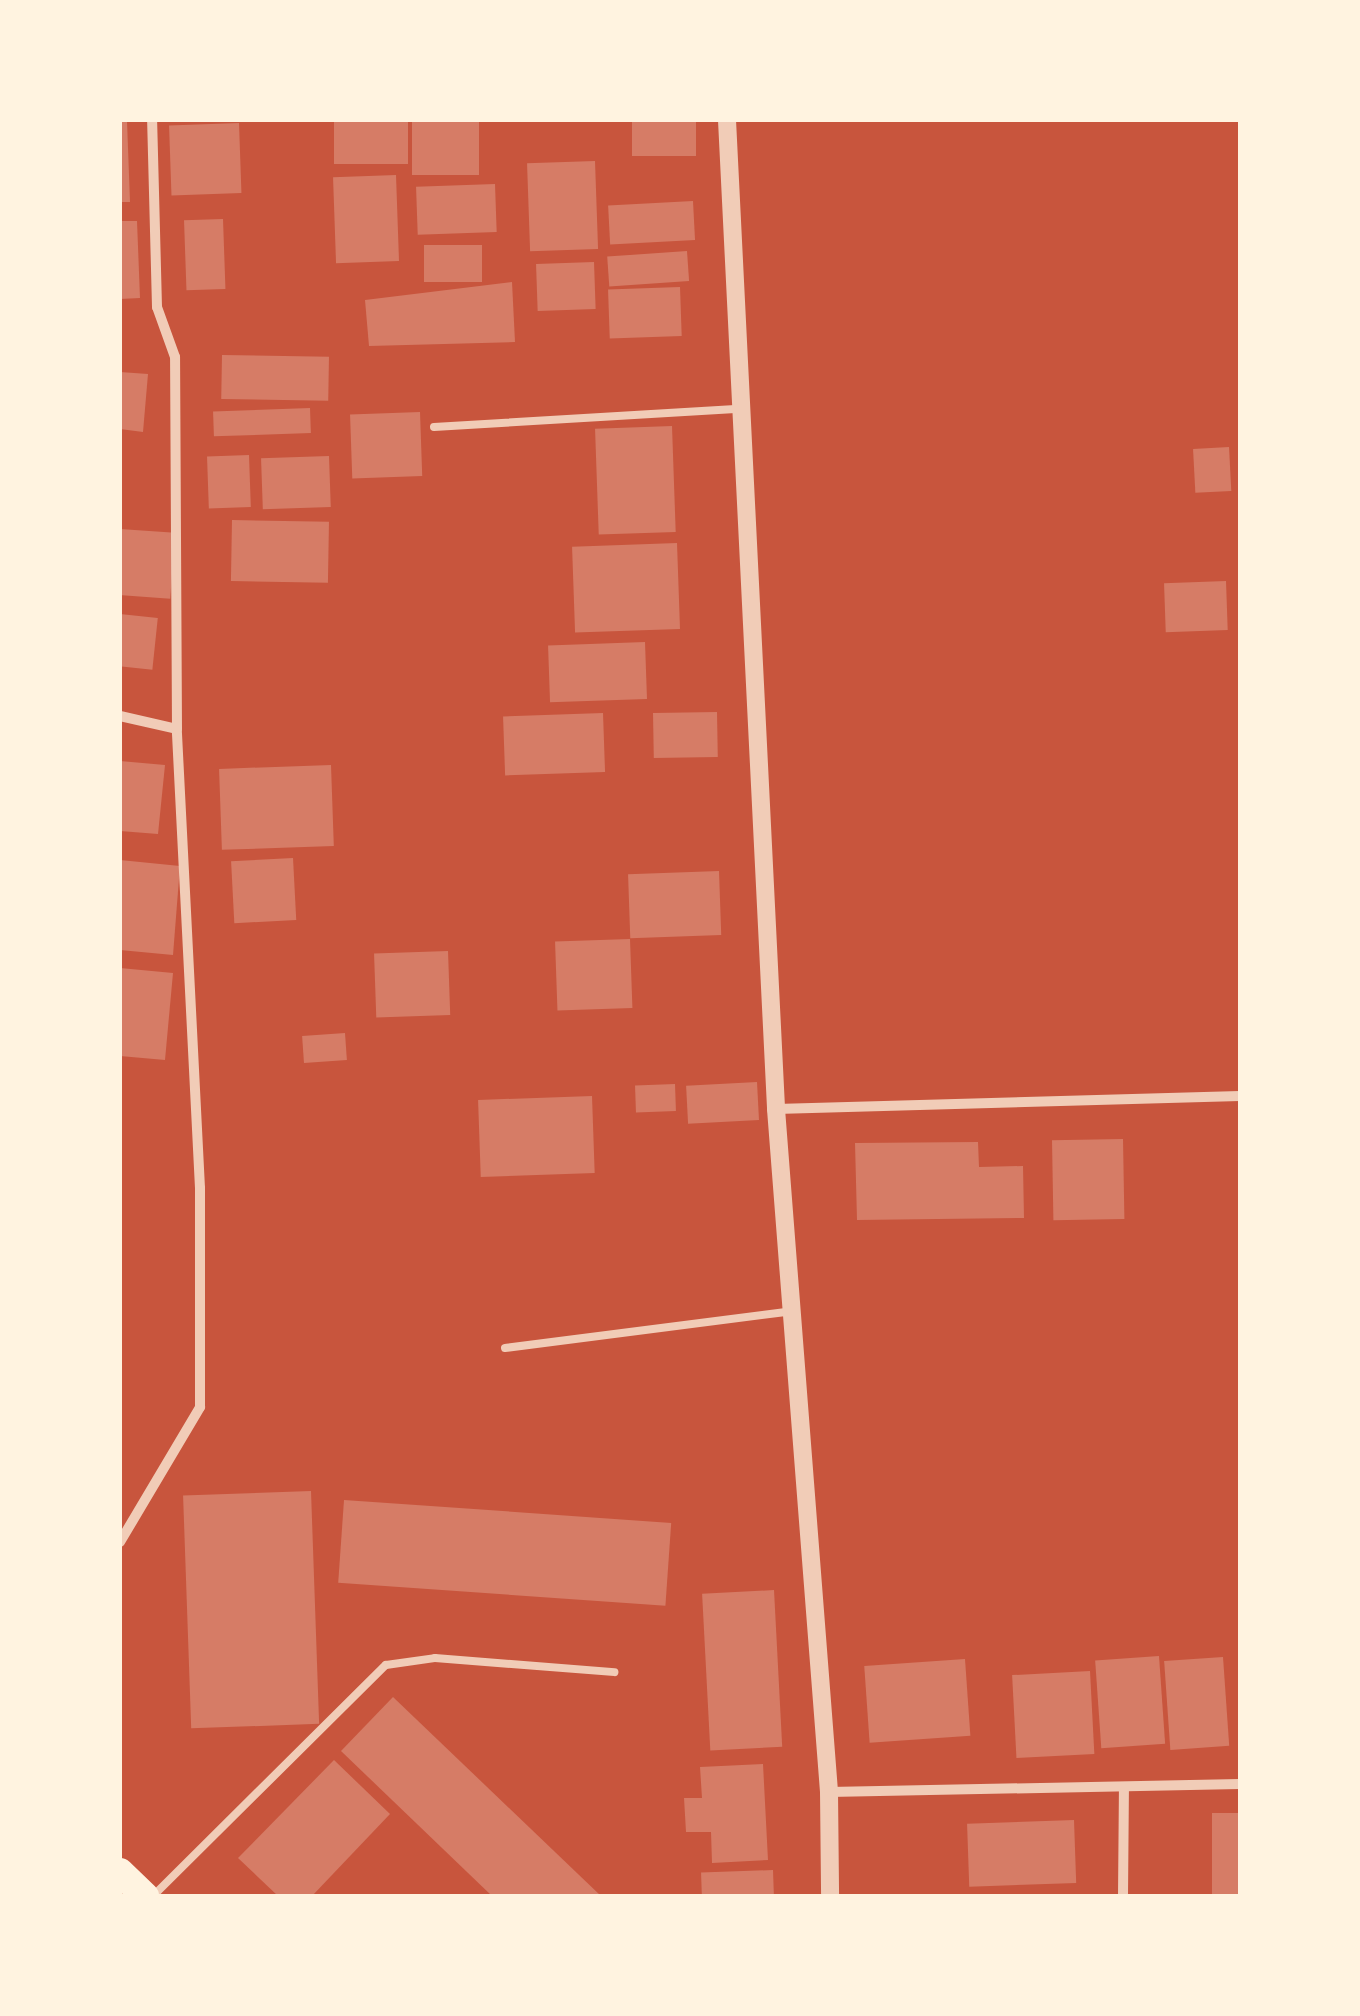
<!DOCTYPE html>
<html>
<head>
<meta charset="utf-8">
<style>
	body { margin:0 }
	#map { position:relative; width:1360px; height:2016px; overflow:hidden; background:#c8553d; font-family:"PT Sans Narrow",sans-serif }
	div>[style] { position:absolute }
	.building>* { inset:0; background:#d67c66; transform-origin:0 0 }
	.service>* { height:8px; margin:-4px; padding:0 4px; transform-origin:4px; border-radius:4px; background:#f1ccb7 }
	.minor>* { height:10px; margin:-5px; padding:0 5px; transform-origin:5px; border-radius:5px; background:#f1ccb7 }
	.tertiary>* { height:18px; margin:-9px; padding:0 9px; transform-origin:9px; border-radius:9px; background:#f1ccb7 }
	.trunk>* { height:28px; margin:-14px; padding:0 14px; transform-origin:14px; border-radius:14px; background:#fff3e0 }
	span { translate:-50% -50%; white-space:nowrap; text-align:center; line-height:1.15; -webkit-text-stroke:10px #fff3e0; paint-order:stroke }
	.frame { position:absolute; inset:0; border:122px solid #fff3e0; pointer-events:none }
</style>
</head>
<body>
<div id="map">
	<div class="building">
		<i style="left:334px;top:120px;width:74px;height:44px"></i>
		<i style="left:412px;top:120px;width:67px;height:55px"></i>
		<i style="left:632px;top:120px;width:64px;height:36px"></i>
		<i style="clip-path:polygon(120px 121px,127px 121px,130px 202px,120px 202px)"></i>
		<i style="left:239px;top:123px;width:70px;height:70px;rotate:88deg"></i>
		<i style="left:595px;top:161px;width:88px;height:68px;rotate:88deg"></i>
		<i style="left:396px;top:175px;width:86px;height:63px;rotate:88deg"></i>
		<i style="left:495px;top:184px;width:48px;height:79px;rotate:88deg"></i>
		<i style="left:693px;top:201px;width:39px;height:85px;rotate:87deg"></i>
		<i style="left:223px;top:219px;width:70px;height:39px;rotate:88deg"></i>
		<i style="clip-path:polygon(120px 221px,137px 221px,140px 298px,120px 299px)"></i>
		<i style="left:482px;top:245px;width:37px;height:58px;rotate:90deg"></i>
		<i style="left:687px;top:251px;width:30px;height:80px;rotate:86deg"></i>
		<i style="left:594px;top:262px;width:47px;height:58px;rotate:88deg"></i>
		<i style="clip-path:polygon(512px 282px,515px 342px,369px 346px,365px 300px)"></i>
		<i style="left:680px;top:287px;width:49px;height:72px;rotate:88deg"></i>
		<i style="left:222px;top:355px;width:107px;height:44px;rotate:1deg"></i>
		<i style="clip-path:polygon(120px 372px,148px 374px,143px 432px,120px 429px)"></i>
		<i style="left:310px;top:408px;width:25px;height:97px;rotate:88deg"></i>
		<i style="left:420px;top:412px;width:64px;height:70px;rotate:88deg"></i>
		<i style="left:672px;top:426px;width:106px;height:77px;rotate:88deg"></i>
		<i style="left:1229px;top:447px;width:44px;height:36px;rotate:87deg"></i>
		<i style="left:249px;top:455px;width:52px;height:42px;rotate:88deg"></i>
		<i style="left:329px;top:456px;width:51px;height:68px;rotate:88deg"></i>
		<i style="left:232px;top:520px;width:97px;height:61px;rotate:1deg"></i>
		<i style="left:120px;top:529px;width:55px;height:66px;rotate:4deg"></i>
		<i style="left:677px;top:543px;width:86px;height:105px;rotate:88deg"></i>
		<i style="left:1226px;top:581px;width:49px;height:62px;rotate:88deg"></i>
		<i style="left:120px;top:614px;width:38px;height:52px;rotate:6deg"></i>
		<i style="left:645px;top:642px;width:57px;height:97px;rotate:88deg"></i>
		<i style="left:717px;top:712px;width:45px;height:64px;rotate:89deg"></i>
		<i style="left:603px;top:713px;width:59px;height:100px;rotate:88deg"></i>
		<i style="clip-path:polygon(120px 761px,165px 765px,158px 834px,120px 831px)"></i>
		<i style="left:331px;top:765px;width:81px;height:112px;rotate:88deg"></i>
		<i style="left:293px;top:858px;width:62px;height:62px;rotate:87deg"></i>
		<i style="clip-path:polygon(120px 860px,180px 866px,173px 955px,120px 950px)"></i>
		<i style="left:719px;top:871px;width:64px;height:91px;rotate:88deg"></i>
		<i style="left:630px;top:939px;width:69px;height:75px;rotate:88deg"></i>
		<i style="left:448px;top:951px;width:64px;height:74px;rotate:88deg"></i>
		<i style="clip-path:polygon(120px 968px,173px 973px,165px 1060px,120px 1056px)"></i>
		<i style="left:345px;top:1033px;width:27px;height:43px;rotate:86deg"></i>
		<i style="left:757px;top:1082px;width:38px;height:71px;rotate:87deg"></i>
		<i style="left:675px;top:1084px;width:27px;height:40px;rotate:88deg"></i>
		<i style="left:592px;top:1096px;width:77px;height:114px;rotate:88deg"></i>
		<i style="left:1123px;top:1139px;width:80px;height:71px;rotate:89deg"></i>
		<i style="clip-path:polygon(978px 1142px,979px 1167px,1023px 1166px,1024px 1218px,857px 1220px,855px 1143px)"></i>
		<i style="left:311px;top:1491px;width:233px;height:128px;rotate:88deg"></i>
		<i style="left:344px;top:1500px;width:328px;height:83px;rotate:4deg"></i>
		<i style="left:774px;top:1590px;width:157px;height:72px;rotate:87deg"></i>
		<i style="left:1159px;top:1656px;width:88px;height:64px;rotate:86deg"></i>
		<i style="left:1223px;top:1657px;width:89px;height:59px;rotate:86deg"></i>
		<i style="left:965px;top:1659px;width:77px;height:101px;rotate:86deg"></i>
		<i style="left:1090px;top:1671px;width:83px;height:78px;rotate:87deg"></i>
		<i style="clip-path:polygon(393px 1697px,601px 1896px,492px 1896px,341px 1751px)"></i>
		<i style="clip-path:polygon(334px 1760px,390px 1814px,312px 1896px,278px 1896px,238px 1858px)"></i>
		<i style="clip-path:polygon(763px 1764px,768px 1860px,712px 1863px,711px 1832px,686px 1832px,684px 1798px,702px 1798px,700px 1767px)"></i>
		<i style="left:1240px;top:1813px;width:83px;height:28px;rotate:90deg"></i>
		<i style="left:1074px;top:1820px;width:63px;height:107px;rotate:88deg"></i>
		<i style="left:773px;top:1870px;width:26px;height:72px;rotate:88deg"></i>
	</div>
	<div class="service">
		<i style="left:434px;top:427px;width:306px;rotate:-3.4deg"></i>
		<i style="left:505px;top:1348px;width:289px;rotate:-7.3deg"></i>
		<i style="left:153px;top:1896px;width:328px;rotate:-44.8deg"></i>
		<i style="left:386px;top:1665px;width:49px;rotate:-8.1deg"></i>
		<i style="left:435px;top:1658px;width:180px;rotate:4.5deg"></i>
	</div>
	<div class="minor">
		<i style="left:120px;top:716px;width:58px;rotate:12.8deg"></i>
		<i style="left:776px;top:1109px;width:464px;rotate:-1.6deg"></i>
		<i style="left:120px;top:1542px;width:157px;rotate:-59.3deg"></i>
		<i style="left:200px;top:1407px;width:219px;rotate:-90deg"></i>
		<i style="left:200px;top:1188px;width:460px;rotate:-92.9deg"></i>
		<i style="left:177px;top:729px;width:372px;rotate:-90.3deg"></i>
		<i style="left:175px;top:357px;width:53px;rotate:-109.8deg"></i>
		<i style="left:157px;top:307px;width:187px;rotate:-91.5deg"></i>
		<i style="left:829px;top:1792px;width:411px;rotate:-1.1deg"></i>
		<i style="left:1123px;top:1896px;width:107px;rotate:-89.5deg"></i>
	</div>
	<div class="tertiary">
		<i style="left:727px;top:120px;width:990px;rotate:87.16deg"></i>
		<i style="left:776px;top:1109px;width:685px;rotate:85.56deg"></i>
		<i style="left:829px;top:1792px;width:104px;rotate:89.4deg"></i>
	</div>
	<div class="trunk">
		<i style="left:120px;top:1872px;width:35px;rotate:44deg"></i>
	</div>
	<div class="frame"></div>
</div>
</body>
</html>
